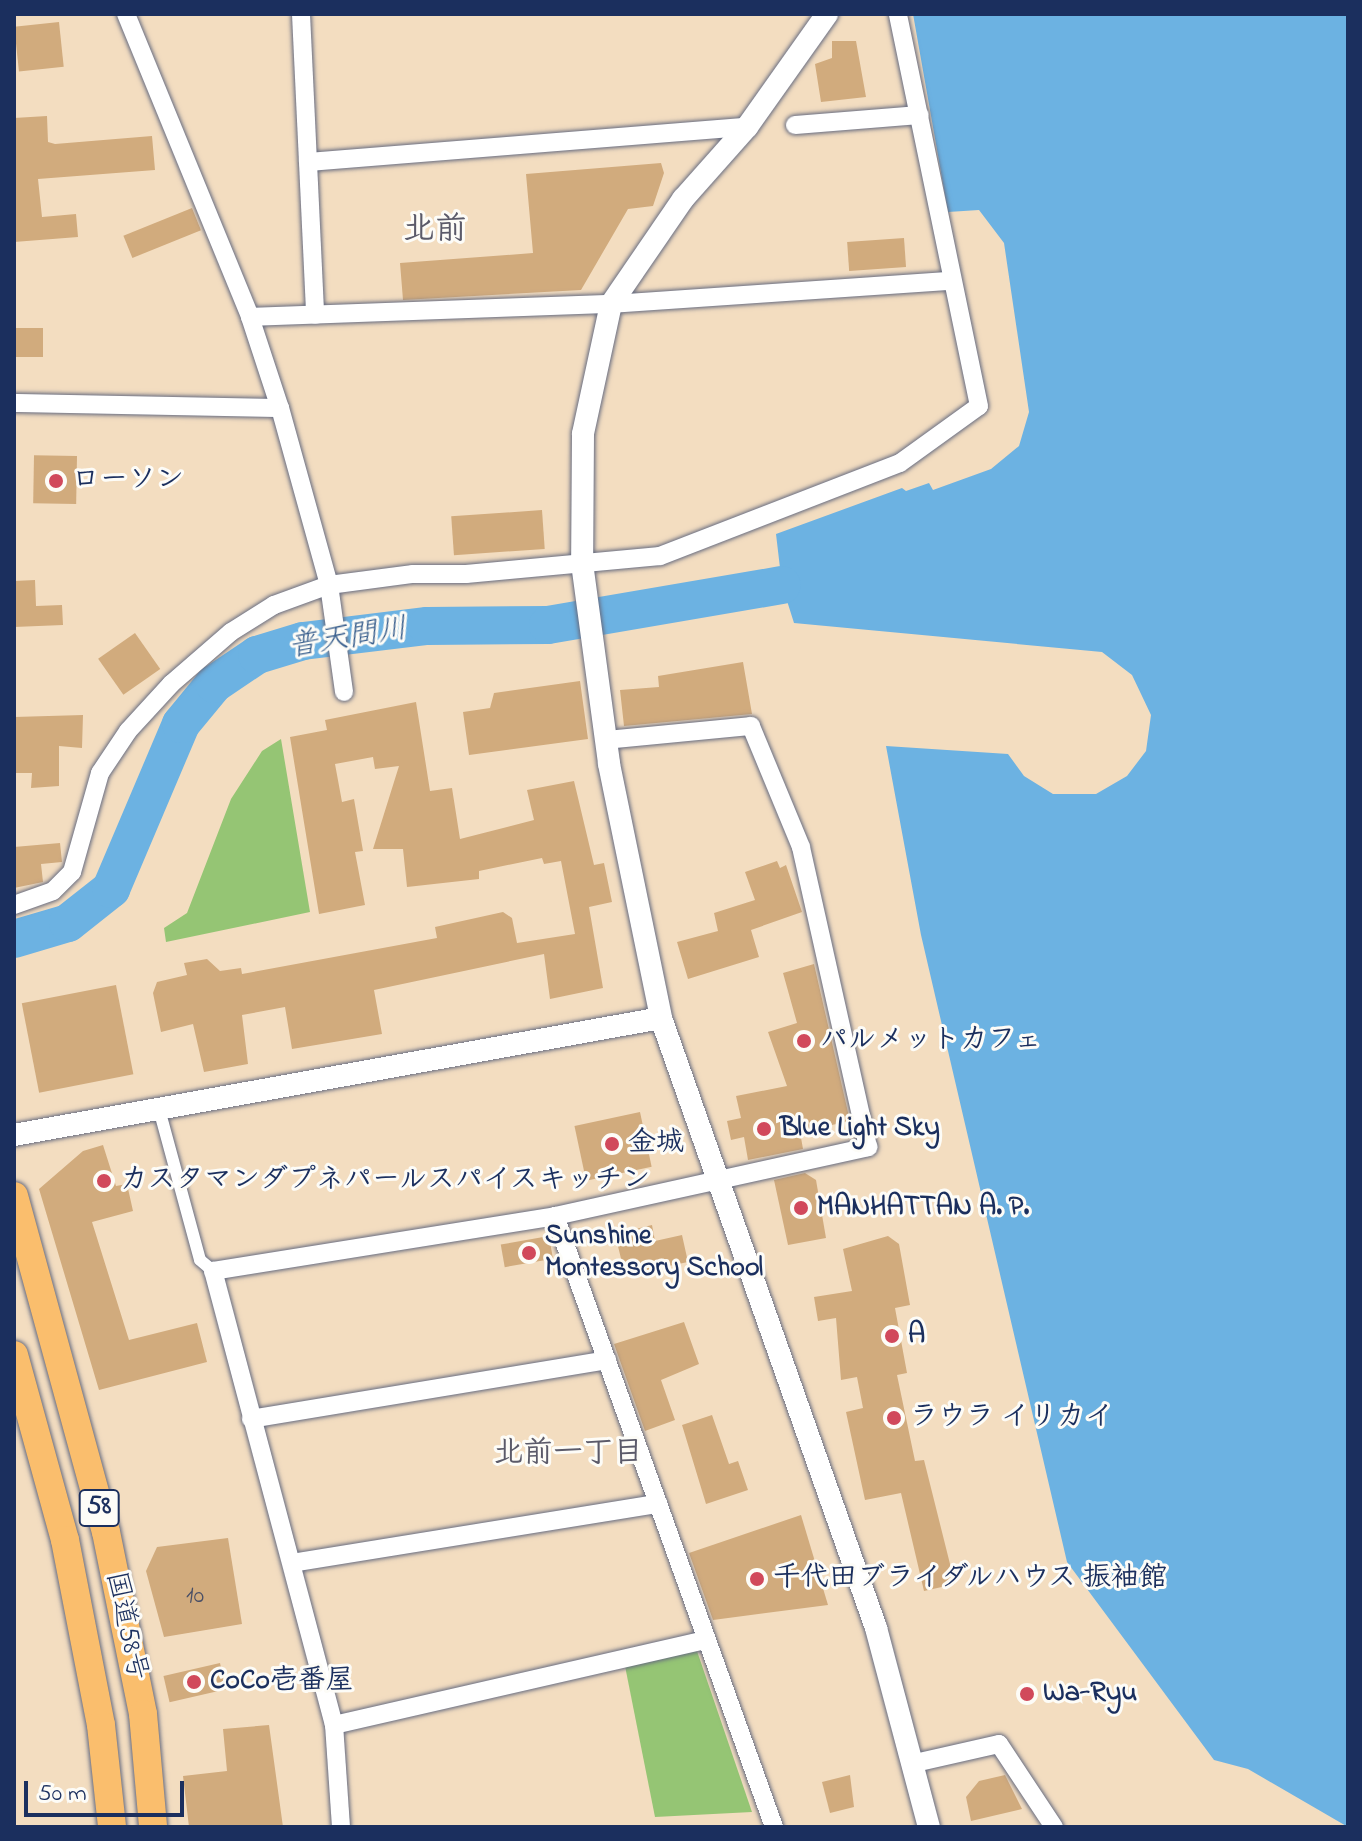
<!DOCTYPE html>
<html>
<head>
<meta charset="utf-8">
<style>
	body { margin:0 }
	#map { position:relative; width:1362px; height:1841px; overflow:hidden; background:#f3ddc0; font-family:"Indie Flower","Klee One",sans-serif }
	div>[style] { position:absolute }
	.green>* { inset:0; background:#95c574 }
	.water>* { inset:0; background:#6cb2e2 }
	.river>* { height:38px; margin:-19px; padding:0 19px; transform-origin:19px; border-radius:19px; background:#6cb2e2 }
	.building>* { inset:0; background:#d1ab7d; transform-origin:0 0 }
	.roads { filter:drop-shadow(0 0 2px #676c80) drop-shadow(0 0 2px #676c80) }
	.pedestrian>* { height:12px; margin:-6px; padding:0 6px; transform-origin:6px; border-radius:6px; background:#fff }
	.minor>* { height:18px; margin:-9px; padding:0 9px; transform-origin:9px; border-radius:9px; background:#fff }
	.tertiary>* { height:22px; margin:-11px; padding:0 11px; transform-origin:11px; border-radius:11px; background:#fff }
	.trunk>* { height:28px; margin:-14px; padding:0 14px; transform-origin:14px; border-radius:14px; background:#fabe6d }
	.dots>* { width:22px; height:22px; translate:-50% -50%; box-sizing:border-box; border:4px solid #fdfcf7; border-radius:50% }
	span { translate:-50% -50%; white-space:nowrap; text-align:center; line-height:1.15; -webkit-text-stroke:6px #fdfcf7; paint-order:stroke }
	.number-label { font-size:24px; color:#484e66 }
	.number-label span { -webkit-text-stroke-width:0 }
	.shield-label span { padding:2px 6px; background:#fdfcf7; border:2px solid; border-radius:6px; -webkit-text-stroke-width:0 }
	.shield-label { font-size:26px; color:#1b2f5e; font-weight:700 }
	.poi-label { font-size:28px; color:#1b2f5e; font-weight:700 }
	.left { translate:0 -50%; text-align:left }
	.street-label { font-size:28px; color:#1b2f5e }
	.water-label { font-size:30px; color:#375d8c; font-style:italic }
	.neighbourhood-label { font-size:30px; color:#5b5a69; font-weight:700 }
	.quarter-label { font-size:32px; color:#5b5a69; font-weight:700 }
	.frame { position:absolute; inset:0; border:16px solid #1b2f5e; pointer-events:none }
	.scale { position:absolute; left:24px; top:1781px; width:160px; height:36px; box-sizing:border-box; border:4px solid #1b2f5e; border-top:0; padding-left:10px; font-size:24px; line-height:28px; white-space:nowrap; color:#1b2f5e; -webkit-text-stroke:6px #fdfcf7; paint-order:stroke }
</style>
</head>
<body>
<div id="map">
	<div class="green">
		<i style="clip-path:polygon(281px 739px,310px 912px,166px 942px,164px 928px,187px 913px,231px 799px,262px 751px)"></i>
		<i style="clip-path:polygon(697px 1651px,752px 1812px,655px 1817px,625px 1666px)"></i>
	</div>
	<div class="water">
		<i style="clip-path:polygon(913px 14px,1348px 14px,1348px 1827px,1248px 1769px,1214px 1760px,1067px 1562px,921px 935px,886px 746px,1008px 754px,1024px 776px,1053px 794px,1096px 794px,1127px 776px,1146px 751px,1151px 715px,1132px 675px,1102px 652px,794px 623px,782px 585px,776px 534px,902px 488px,906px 491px,929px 483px,933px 490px,991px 469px,1019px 446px,1029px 412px,1004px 243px,979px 210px,948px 212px)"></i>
	</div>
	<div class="river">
		<i style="left:14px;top:939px;width:56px;rotate:-16.5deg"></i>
		<i style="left:68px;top:923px;width:55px;rotate:-38.3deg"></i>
		<i style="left:111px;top:889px;width:179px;rotate:-67deg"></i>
		<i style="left:181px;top:724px;width:52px;rotate:-50.5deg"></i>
		<i style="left:214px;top:684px;width:52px;rotate:-34deg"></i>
		<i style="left:257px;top:655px;width:48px;rotate:-16.9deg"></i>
		<i style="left:303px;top:641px;width:125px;rotate:-6.9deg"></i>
		<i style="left:427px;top:626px;width:121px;rotate:-0.5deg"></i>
		<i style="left:548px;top:625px;width:237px;rotate:-9.7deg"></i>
	</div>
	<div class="building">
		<i style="left:59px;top:22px;width:45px;height:45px;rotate:84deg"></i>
		<i style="clip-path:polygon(832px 41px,856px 41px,866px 97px,821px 102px,815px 64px,832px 58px)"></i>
		<i style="clip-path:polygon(47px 116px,48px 142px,55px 144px,152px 136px,155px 170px,38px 179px,42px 217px,76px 214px,78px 237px,14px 242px,14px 118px)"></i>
		<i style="clip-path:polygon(661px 163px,664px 173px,653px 206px,628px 209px,581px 290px,403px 300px,400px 263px,533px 253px,526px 174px)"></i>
		<i style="left:192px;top:208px;width:24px;height:74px;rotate:68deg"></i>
		<i style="left:904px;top:238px;width:29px;height:57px;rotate:86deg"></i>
		<i style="left:14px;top:328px;width:29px;height:29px"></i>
		<i style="left:77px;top:456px;width:48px;height:43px;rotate:91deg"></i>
		<i style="left:542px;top:510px;width:39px;height:91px;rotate:86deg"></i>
		<i style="clip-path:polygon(35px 580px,36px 606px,62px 605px,63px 625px,14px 627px,14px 581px)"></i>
		<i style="left:135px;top:633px;width:44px;height:45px;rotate:55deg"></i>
		<i style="clip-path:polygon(743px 662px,752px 714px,624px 726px,620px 690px,659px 687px,658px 676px)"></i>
		<i style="clip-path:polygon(580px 681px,588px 739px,469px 755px,463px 712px,490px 708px,494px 693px)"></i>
		<i style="clip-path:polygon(416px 702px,430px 791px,452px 788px,460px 839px,534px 820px,527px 790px,574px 781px,594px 865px,604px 863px,612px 902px,589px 907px,603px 988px,550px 999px,544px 954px,374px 990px,382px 1034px,292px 1049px,285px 1007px,242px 1015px,248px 1064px,204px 1072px,193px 1024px,161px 1032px,153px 993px,157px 982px,187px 975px,184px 963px,207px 959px,220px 971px,241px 968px,242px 974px,437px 938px,435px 927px,503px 912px,512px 918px,517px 943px,575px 934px,561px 861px,544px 864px,542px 858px,479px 871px,479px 879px,407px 887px,403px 849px,373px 849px,399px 766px,375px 769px,373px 757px,335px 764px,342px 802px,354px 799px,363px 851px,355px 852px,365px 905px,319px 914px,290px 737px,327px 730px,325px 720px)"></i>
		<i style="clip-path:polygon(83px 715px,82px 748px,59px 746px,59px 786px,31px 788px,32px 773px,14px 773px,14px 717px)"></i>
		<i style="clip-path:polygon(60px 843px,62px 862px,41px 864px,43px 882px,14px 888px,14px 847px)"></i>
		<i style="clip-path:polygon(777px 861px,780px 868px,786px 865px,802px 912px,751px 930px,759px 957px,688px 979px,677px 942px,718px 931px,714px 913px,755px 900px,745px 872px)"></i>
		<i style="clip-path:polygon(814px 964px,850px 1121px,800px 1132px,803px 1149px,748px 1160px,744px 1137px,731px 1140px,727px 1121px,741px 1118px,736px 1096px,787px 1086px,768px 1032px,797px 1023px,783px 973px)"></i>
		<i style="left:116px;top:985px;width:91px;height:96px;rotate:79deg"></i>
		<i style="left:640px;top:1112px;width:56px;height:67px;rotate:78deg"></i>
		<i style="clip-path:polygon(103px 1145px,116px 1186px,127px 1184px,133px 1211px,92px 1222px,129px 1340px,197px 1323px,207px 1362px,99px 1390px,39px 1189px,83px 1151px)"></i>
		<i style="clip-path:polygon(805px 1173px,816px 1180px,826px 1238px,788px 1245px,774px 1180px)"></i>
		<i style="clip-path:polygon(652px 1225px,655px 1241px,682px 1235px,688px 1262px,625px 1275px,615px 1234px)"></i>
		<i style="left:549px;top:1236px;width:23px;height:49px;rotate:80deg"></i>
		<i style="clip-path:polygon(888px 1236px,899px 1244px,910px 1305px,895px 1308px,907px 1373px,897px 1375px,915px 1461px,924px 1460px,955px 1584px,924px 1591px,901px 1493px,865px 1500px,846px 1412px,863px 1408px,857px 1377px,841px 1380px,836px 1318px,818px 1321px,814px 1297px,852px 1291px,843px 1249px)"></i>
		<i style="clip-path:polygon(684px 1322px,699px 1364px,661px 1380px,675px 1420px,645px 1431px,614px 1344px)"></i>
		<i style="clip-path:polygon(712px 1415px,729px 1464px,738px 1461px,748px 1490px,706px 1504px,682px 1425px)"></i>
		<i style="clip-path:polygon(801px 1515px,828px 1605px,713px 1620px,689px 1553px)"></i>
		<i style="clip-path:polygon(228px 1538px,242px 1624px,164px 1637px,146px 1571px,157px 1547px)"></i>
		<i style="left:220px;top:1663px;width:27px;height:58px;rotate:77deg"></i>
		<i style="clip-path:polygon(269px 1725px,283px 1827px,189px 1827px,183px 1776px,227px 1771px,223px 1729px)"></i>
		<i style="clip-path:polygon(850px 1775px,854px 1807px,830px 1813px,822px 1782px)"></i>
		<i style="clip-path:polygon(1005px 1775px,1022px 1809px,971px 1821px,966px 1797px,979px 1781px)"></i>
	</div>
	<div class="roads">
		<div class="pedestrian">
			<i style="left:159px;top:1109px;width:156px;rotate:74.8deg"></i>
			<i style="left:200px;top:1260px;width:17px;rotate:40deg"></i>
		</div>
		<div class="minor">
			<i style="left:126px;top:14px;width:327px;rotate:67.7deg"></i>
			<i style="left:250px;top:317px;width:96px;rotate:71.8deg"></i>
			<i style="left:280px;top:408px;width:184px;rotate:74.5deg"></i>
			<i style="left:329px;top:585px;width:108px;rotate:82deg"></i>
			<i style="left:301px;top:14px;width:301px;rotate:87.3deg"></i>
			<i style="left:795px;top:125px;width:125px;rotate:-4.6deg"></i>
			<i style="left:308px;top:162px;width:440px;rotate:-4.6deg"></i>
			<i style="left:250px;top:317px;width:361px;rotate:-2.1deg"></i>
			<i style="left:611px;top:304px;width:339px;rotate:-3.9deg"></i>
			<i style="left:14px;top:403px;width:266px;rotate:1.1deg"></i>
			<i style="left:14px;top:905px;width:41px;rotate:-19.7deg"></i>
			<i style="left:53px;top:891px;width:27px;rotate:-45deg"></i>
			<i style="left:72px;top:872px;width:103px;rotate:-74.2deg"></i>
			<i style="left:100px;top:773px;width:50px;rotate:-56.3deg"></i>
			<i style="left:128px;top:731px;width:64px;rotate:-47.5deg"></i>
			<i style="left:171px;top:684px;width:79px;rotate:-40.9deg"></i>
			<i style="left:231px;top:632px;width:51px;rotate:-32.1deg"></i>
			<i style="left:274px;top:605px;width:59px;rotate:-20deg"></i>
			<i style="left:329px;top:585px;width:85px;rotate:-7.5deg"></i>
			<i style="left:413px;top:574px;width:53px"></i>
			<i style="left:466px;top:574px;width:195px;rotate:-5.3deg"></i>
			<i style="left:660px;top:556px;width:257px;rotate:-21.2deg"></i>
			<i style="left:900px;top:463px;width:97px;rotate:-35.8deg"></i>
			<i style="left:979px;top:406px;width:400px;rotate:-101.7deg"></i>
			<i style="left:555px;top:1216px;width:649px;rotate:70.28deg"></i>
			<i style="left:251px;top:1419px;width:361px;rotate:-9.4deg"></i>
			<i style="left:292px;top:1563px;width:371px;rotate:-9.2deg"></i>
			<i style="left:334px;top:1725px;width:382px;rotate:-12.9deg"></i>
			<i style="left:915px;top:1763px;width:86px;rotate:-12.7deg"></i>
			<i style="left:999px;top:1744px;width:100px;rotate:56.5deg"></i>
			<i style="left:341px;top:1827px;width:102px;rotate:-93.9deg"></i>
			<i style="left:334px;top:1725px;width:470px;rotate:-104.9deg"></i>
			<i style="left:213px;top:1271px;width:346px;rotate:-9.1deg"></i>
			<i style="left:555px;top:1216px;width:321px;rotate:-12.4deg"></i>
			<i style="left:868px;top:1147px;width:307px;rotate:-102.6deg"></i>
			<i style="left:801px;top:847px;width:131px;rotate:-112.5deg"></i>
			<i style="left:751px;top:726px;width:146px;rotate:174.5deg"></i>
		</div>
		<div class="tertiary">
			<i style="left:827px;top:14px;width:138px;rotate:125.3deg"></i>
			<i style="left:747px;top:127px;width:96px;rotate:131.6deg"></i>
			<i style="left:683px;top:199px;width:127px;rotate:124.4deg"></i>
			<i style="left:611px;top:304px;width:133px;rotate:102.2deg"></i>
			<i style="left:583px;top:434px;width:129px;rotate:90.4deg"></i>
			<i style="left:582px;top:563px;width:203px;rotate:82.3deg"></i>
			<i style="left:609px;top:764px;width:259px;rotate:78.4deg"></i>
			<i style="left:661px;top:1018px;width:647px;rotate:70.58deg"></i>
			<i style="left:876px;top:1628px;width:206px;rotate:75.1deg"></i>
			<i style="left:14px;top:1135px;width:657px;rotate:-10.25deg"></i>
		</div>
		<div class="trunk">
			<i style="left:14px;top:1196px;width:348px;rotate:74.7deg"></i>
			<i style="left:106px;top:1532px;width:186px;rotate:78.5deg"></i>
			<i style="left:143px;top:1714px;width:113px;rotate:84.9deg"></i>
			<i style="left:14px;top:1355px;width:192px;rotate:74.6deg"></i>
			<i style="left:65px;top:1540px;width:188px;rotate:79deg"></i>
			<i style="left:101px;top:1725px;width:103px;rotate:83.8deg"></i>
		</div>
	</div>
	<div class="dots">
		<i style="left:56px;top:481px;background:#d1495b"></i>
		<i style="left:804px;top:1041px;background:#d1495b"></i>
		<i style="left:764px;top:1129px;background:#d1495b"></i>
		<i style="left:612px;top:1144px;background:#d1495b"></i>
		<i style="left:104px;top:1181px;background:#d1495b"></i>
		<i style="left:801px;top:1208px;background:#d1495b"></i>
		<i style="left:529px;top:1253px;background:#d1495b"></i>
		<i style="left:892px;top:1336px;background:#d1495b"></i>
		<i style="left:894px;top:1418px;background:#d1495b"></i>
		<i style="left:757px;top:1579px;background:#d1495b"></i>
		<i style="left:194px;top:1682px;background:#d1495b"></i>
		<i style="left:1027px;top:1694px;background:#d1495b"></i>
	</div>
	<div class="number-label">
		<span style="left:195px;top:1597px">10</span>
	</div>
	<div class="shield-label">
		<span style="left:99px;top:1508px">58</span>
	</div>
	<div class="poi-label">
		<span class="left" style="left:72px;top:481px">ローソン</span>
		<span class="left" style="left:820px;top:1041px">パルメットカフェ</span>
		<span class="left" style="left:780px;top:1129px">Blue Light Sky</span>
		<span class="left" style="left:628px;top:1144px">金城</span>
		<span class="left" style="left:120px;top:1181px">カスタマンダプネパールスパイスキッチン</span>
		<span class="left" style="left:817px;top:1208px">MANHATTAN A. P.</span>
		<span class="left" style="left:545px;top:1253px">Sunshine<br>Montessory School</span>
		<span class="left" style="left:908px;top:1336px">A</span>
		<span class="left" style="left:910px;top:1418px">ラウラ イリカイ</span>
		<span class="left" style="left:773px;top:1579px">千代田ブライダルハウス 振袖館</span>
		<span class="left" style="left:210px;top:1682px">CoCo壱番屋</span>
		<span class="left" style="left:1043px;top:1694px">Wa-Ryu</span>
	</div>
	<div class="street-label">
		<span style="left:125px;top:1626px;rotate:78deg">国道58号</span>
	</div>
	<div class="water-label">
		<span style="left:348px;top:639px;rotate:-9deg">普天間川</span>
	</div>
	<div class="neighbourhood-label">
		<span style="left:568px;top:1454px">北前一丁目</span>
	</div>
	<div class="quarter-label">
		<span style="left:435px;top:231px">北前</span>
	</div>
	<div class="frame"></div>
	<div class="scale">50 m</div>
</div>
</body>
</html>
